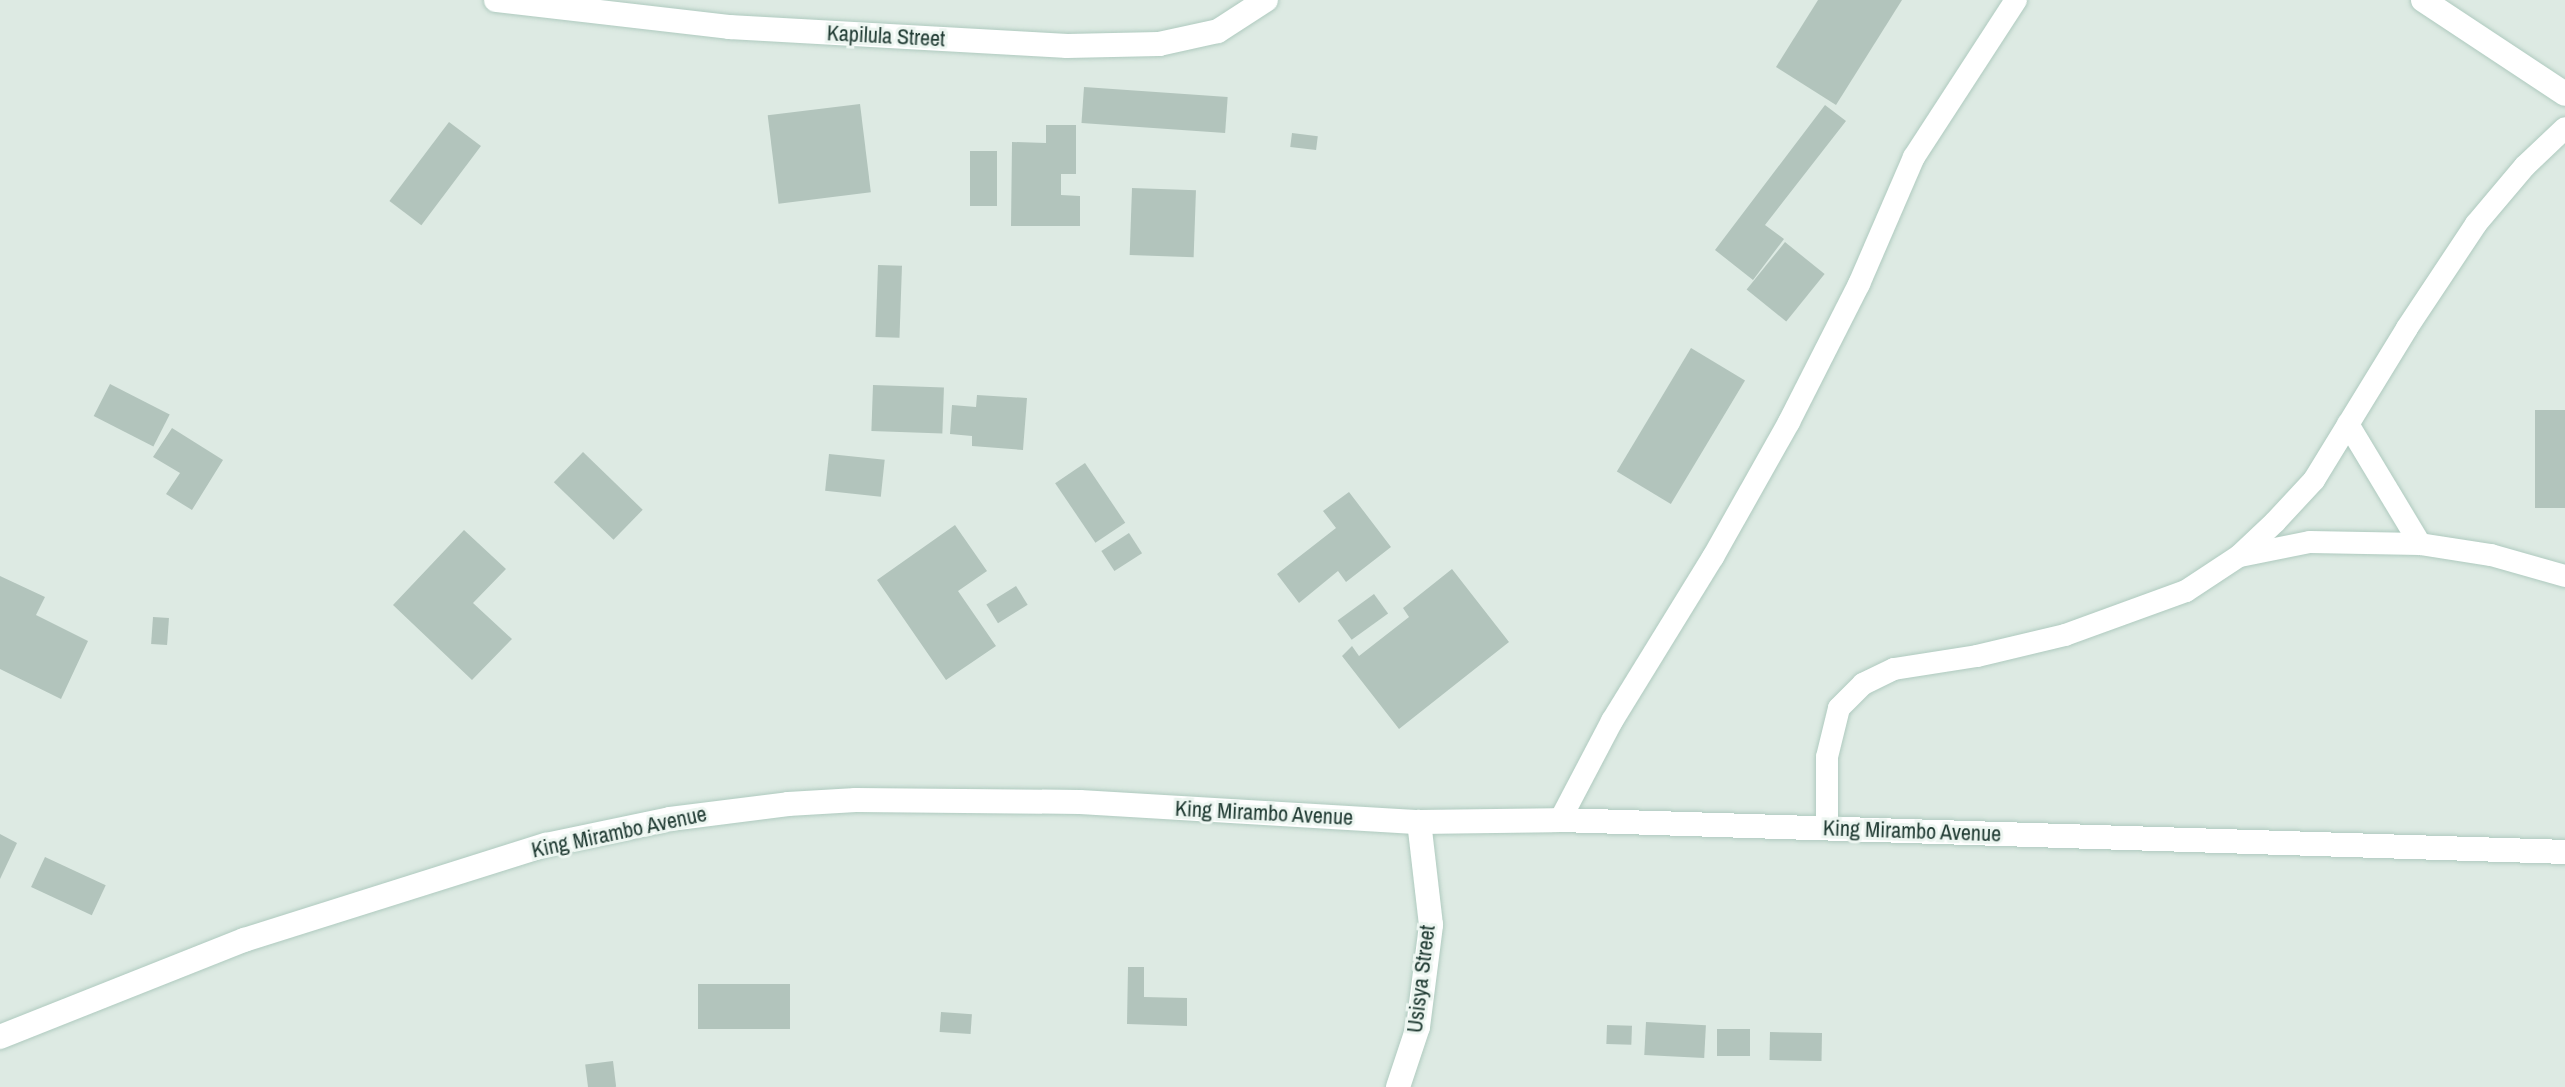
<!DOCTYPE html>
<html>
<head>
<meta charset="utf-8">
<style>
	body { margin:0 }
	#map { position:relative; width:2565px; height:1087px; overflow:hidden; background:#ddeae3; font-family:"Archivo Narrow",sans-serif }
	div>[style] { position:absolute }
	.building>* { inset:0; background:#b2c4bc; transform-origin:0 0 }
	.roads { filter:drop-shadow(0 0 2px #afcabf) drop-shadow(0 0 2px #afcabf) }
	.lane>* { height:22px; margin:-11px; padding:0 11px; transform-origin:11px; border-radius:11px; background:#fff }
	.street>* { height:24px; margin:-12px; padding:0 12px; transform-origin:12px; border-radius:12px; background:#fff }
	.secondary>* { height:24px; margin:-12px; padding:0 12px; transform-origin:12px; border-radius:12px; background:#fff }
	span { translate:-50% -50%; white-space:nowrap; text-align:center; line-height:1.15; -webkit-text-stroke:6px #edf6f1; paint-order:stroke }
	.street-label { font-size:22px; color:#1e3931 }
</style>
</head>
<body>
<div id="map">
	<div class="building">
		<i style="clip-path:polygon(1818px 0,1902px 0,1836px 105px,1776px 67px)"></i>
		<i style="left:1084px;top:87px;width:144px;height:36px;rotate:4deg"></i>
		<i style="left:860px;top:104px;width:89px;height:93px;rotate:83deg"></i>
		<i style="clip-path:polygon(1825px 105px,1846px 121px,1765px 225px,1784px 239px,1753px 280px,1715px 250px)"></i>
		<i style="left:449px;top:122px;width:40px;height:99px;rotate:37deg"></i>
		<i style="clip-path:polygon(1046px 125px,1076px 125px,1076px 174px,1061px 174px,1061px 195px,1080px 196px,1080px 226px,1011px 226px,1012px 142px,1046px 143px)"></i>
		<i style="left:1292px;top:133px;width:26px;height:14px;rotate:7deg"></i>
		<i style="left:970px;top:151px;width:27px;height:55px"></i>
		<i style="left:1132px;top:188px;width:64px;height:67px;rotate:2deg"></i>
		<i style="left:1785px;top:242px;width:51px;height:61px;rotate:39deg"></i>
		<i style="left:878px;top:265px;width:24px;height:72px;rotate:2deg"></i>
		<i style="left:1691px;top:348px;width:63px;height:144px;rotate:31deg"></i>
		<i style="left:110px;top:384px;width:67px;height:36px;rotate:27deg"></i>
		<i style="left:873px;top:385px;width:71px;height:46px;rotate:2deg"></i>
		<i style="clip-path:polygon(977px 395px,1027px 398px,1023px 450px,972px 446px,972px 436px,950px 434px,952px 405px,976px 407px)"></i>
		<i style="left:2535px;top:410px;width:30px;height:98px"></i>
		<i style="clip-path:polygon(172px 428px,223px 460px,192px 510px,166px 494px,180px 473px,153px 457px)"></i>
		<i style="left:583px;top:452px;width:83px;height:42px;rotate:44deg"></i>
		<i style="left:829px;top:454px;width:56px;height:37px;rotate:6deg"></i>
		<i style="left:1085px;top:463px;width:72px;height:36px;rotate:56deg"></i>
		<i style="clip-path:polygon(1349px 492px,1391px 547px,1346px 582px,1338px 571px,1299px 603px,1277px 574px,1336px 528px,1323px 511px)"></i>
		<i style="clip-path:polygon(955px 525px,987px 571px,958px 591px,996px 646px,946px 680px,877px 580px)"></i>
		<i style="clip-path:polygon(464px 530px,506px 569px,473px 603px,512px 639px,472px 680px,393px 605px)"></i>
		<i style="left:1129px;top:533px;width:24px;height:33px;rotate:57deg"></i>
		<i style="clip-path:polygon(1452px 569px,1509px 642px,1399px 729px,1342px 656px,1352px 646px,1359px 656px,1409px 617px,1403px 608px)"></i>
		<i style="clip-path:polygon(0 576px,45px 597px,36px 615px,88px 641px,61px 699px,0 669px)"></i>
		<i style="left:1016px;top:586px;width:22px;height:35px;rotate:58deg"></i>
		<i style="left:1374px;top:594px;width:24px;height:45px;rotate:54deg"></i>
		<i style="left:153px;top:617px;width:16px;height:27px;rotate:4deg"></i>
		<i style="clip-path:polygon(0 834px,17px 843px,0 879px)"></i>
		<i style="left:45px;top:857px;width:67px;height:33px;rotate:25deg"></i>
		<i style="clip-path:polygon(1128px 967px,1144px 967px,1144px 997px,1187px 998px,1187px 1026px,1127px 1024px)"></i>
		<i style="left:698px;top:984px;width:92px;height:45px"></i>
		<i style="left:941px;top:1012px;width:31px;height:20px;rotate:4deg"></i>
		<i style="left:1646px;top:1022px;width:60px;height:33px;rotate:3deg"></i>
		<i style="left:1607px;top:1025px;width:25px;height:19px;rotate:2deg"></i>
		<i style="left:1717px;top:1029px;width:33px;height:27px"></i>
		<i style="left:1770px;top:1032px;width:52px;height:28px;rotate:1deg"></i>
		<i style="left:613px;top:1061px;width:26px;height:28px;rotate:83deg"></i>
	</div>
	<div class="roads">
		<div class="lane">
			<i style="left:2348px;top:424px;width:140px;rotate:59deg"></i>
			<i style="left:2240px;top:556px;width:71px;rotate:-11.3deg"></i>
			<i style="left:2310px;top:542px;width:110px;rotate:1deg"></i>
			<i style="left:2420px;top:544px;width:72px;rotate:8.8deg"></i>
			<i style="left:2491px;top:555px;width:77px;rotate:15.8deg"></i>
			<i style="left:1560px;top:820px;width:112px;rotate:-62.3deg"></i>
			<i style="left:1612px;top:721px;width:193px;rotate:-58.4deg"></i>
			<i style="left:1713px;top:557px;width:155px;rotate:-60.6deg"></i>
			<i style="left:1789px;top:422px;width:155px;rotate:-63.1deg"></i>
			<i style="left:1859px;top:284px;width:138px;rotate:-66.6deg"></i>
			<i style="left:1914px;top:157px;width:187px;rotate:-57deg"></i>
			<i style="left:1827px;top:828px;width:71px;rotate:-90deg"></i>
			<i style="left:1827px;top:757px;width:50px;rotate:-76.2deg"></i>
			<i style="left:1839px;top:708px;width:34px;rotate:-45deg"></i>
			<i style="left:1863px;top:684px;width:34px;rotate:-26deg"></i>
			<i style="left:1894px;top:669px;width:84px;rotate:-8.9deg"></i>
			<i style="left:1977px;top:656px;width:90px;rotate:-13.4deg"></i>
			<i style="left:2065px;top:635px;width:129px;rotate:-20deg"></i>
			<i style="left:2186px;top:591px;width:64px;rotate:-33.4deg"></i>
			<i style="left:2239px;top:556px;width:50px;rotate:-43.4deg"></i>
			<i style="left:2275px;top:522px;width:57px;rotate:-47.1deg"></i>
			<i style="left:2314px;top:480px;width:178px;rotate:-58.5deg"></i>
			<i style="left:2407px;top:328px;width:125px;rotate:-56.4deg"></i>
			<i style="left:2476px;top:224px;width:76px;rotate:-49.8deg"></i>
			<i style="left:2525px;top:166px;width:55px;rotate:-43.5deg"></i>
		</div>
		<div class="street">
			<i style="left:496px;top:0;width:235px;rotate:6.6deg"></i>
			<i style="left:729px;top:27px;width:339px;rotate:3.2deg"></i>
			<i style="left:1067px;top:46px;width:92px;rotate:-1.2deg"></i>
			<i style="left:1159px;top:44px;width:60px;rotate:-12.4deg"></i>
			<i style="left:1218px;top:31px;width:57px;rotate:-32.9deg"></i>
			<i style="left:2423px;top:0;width:170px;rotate:33.5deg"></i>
			<i style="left:1398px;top:1087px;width:63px;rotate:-71.6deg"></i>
			<i style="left:1418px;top:1027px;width:103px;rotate:-82.7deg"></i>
			<i style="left:1431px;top:925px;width:104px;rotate:-96.6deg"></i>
		</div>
		<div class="secondary">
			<i style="left:0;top:1037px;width:263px;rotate:-21.7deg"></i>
			<i style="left:244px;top:940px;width:317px;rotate:-17.5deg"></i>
			<i style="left:546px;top:845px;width:127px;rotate:-11.8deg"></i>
			<i style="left:670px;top:819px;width:119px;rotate:-7.2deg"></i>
			<i style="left:788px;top:804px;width:68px;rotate:-3.4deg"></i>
			<i style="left:856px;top:800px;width:224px;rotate:0.5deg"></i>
			<i style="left:1080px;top:802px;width:340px;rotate:3.4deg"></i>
			<i style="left:1419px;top:822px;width:141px;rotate:-0.8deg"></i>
			<i style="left:1560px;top:820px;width:1006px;rotate:1.82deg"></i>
		</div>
	</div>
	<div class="street-label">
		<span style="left:886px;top:36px;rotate:3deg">Kapilula Street</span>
		<span style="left:1264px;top:813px;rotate:3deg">King Mirambo Avenue</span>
		<span style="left:1912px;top:831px;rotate:2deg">King Mirambo Avenue</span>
		<span style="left:619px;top:832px;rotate:-12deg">King Mirambo Avenue</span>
		<span style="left:1421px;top:979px;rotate:-83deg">Usisya Street</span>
	</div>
</div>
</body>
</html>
